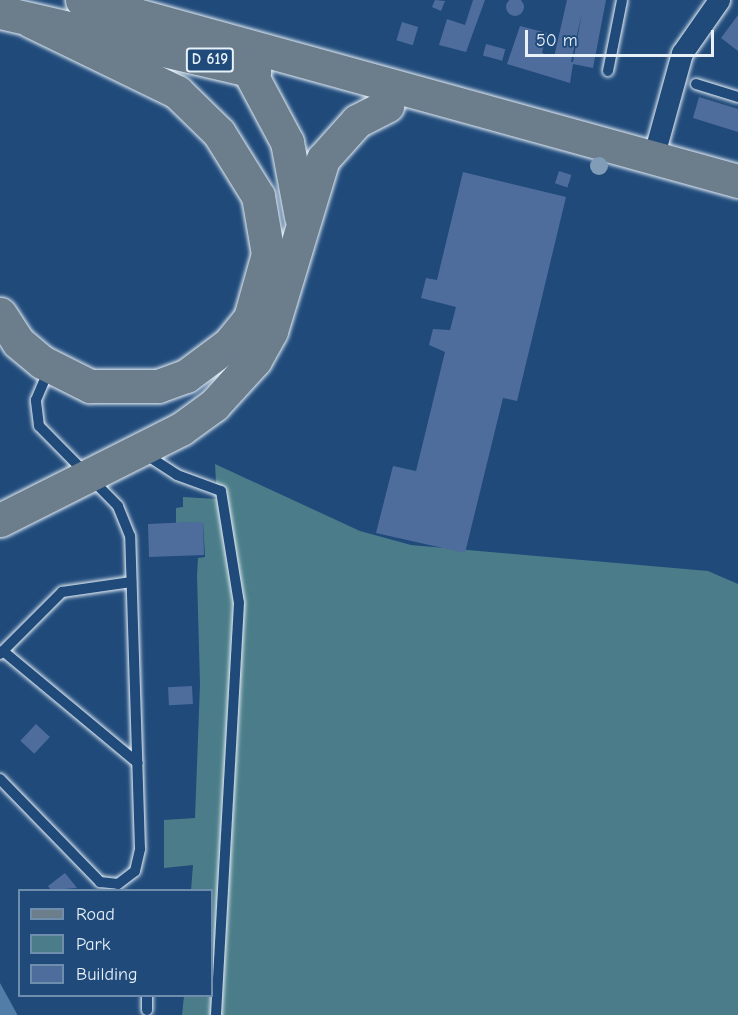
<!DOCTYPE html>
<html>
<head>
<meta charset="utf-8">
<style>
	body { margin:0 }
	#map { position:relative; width:738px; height:1015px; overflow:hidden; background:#1f4a7a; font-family:"Comic Neue",sans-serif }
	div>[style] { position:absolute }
	.green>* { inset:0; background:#4a7d89 }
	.water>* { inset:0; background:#507ea9 }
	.building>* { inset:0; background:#4e6d9d; transform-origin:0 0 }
	.round { border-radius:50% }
	.roads { filter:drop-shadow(0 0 2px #e8f1f8) drop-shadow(0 0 2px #e8f1f8) }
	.service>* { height:10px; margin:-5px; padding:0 5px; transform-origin:5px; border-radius:5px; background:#1f4a7a }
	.minor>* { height:21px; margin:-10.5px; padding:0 10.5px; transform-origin:10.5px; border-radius:10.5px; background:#1f4a7a }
	.primary>* { height:33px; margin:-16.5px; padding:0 16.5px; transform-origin:16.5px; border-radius:16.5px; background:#6c7d8c }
	.trunk>* { height:33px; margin:-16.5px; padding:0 16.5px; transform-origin:16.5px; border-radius:16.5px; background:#6c7d8c }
	.trees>* { width:18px; height:18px; margin:-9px; border-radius:50%; background:#809cb6 }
	span { translate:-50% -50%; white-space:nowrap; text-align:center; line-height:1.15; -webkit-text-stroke:6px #1f4a7a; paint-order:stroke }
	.shield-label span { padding:2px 4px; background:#1f4a7a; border:2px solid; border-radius:4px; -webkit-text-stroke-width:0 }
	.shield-label { font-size:15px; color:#e8f1f8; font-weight:700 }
	.legend { position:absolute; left:18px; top:889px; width:195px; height:108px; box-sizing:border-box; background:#1f4a7a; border:2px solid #6f8dac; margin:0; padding:8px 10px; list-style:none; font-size:18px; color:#e8f1f8 }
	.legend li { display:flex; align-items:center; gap:12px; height:30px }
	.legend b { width:30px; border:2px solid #6f8dac }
	.scale { position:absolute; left:525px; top:30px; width:189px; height:27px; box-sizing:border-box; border:3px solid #e8f1f8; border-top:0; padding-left:8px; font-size:18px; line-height:21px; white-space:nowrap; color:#e8f1f8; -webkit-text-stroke:4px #1f4a7a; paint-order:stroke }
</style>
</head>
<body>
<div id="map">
	<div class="green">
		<i style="clip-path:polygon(215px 464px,360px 531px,411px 545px,708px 571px,738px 584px,738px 1015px,182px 1015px,184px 996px,212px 996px,212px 890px,191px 890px,193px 865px,164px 868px,164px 820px,195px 818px,200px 684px,197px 576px,198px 558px,205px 557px,203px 522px,176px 523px,176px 508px,183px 507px,183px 497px,217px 499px)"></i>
	</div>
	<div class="water">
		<i style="clip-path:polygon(0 983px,17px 1014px,17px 1015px,0 1015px)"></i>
	</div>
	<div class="building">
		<i class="round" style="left:506px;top:-2px;width:18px;height:18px"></i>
		<i style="clip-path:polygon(435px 0,445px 1px,441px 11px,432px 7px)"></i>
		<i style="clip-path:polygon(473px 0,485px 0,466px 52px,439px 45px,447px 19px,465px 25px)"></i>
		<i style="clip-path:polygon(evenodd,567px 0,606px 0,593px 68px,573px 64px,570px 83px,507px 64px,520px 26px,547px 33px,542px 53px,554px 57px,567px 0,582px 13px,573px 62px,571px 62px,582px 13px)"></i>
		<i style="clip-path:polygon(738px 15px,738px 51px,721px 38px)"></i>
		<i style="left:402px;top:22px;width:17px;height:19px;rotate:17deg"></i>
		<i style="left:486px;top:44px;width:20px;height:12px;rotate:15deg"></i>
		<i style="clip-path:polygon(699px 97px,738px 109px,738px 132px,693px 118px)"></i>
		<i style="left:559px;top:171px;width:13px;height:13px;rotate:18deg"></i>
		<i style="clip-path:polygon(463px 172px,566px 197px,517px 401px,503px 398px,465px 553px,376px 533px,393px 466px,416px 471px,445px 352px,429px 345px,433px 329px,450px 330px,456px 307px,421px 298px,426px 278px,437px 280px)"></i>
		<i style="clip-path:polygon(191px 522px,203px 522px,204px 555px,149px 557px,148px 524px)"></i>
		<i style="left:192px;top:686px;width:18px;height:24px;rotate:87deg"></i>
		<i style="left:36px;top:724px;width:19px;height:23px;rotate:43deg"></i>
		<i style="clip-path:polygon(65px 873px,77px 888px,51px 890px,48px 886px)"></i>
	</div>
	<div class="roads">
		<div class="service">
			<i style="left:608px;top:71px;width:72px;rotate:-78.8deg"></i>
			<i style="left:696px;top:84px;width:44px;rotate:17.2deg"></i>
			<i style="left:145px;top:454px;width:38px;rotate:33deg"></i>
			<i style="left:177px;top:475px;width:47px;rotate:20deg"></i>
			<i style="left:221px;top:491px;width:113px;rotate:80.9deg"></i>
			<i style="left:239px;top:603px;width:413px;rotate:93.2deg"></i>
			<i style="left:3px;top:651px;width:175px;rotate:39.7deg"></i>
			<i style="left:0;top:654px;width:88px;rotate:-45deg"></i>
			<i style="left:62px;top:592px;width:70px;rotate:-8.2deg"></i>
			<i style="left:0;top:779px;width:144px;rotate:45.8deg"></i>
			<i style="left:100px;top:882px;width:18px;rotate:6deg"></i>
			<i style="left:118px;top:884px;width:21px;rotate:-37deg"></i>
			<i style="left:135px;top:871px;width:23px;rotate:-77deg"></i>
			<i style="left:140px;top:849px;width:313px;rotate:-91.8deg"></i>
			<i style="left:130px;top:536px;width:32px;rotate:-112deg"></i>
			<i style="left:118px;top:506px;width:112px;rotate:-134.6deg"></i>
			<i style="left:39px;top:426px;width:26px;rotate:-97deg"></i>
			<i style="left:36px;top:400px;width:33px;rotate:-67deg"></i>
			<i style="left:147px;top:996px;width:14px;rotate:90deg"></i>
		</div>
		<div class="minor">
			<i style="left:653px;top:158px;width:109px;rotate:-74.6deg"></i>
			<i style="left:682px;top:53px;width:65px;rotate:-55.1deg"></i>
		</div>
		<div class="primary">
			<i style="left:82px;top:0;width:681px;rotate:15.42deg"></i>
			<i style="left:0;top:12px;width:261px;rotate:13.1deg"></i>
			<i style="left:0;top:314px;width:33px;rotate:57deg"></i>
			<i style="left:18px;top:342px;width:31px;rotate:40deg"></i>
			<i style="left:42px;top:362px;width:54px;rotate:26.6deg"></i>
			<i style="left:90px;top:386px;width:68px"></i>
			<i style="left:158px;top:386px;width:30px;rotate:-20deg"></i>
			<i style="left:186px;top:376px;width:54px;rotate:-36.7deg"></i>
			<i style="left:229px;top:344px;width:33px;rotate:-51deg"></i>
			<i style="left:250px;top:318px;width:66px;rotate:-74.3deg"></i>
			<i style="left:268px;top:254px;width:59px;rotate:-99.8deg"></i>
			<i style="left:258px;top:196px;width:74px;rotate:-121.8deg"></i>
			<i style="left:219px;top:133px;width:59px;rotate:-135.7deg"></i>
			<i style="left:177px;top:92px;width:162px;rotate:-154.1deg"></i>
		</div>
		<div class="trunk">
			<i style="left:214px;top:37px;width:47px;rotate:43.3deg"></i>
			<i style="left:248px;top:69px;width:83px;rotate:61.9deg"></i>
			<i style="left:287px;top:142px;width:76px;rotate:79.4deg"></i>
			<i style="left:0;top:520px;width:203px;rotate:-26.7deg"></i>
			<i style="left:181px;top:429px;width:41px;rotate:-36deg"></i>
			<i style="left:214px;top:405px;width:61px;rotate:-47.7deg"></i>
			<i style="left:255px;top:360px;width:33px;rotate:-61deg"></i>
			<i style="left:271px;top:331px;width:180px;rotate:-73.2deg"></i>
			<i style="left:323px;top:159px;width:51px;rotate:-48.2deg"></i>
			<i style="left:357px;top:121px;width:34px;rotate:-27deg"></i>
		</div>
	</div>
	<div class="trees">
		<i style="left:599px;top:166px"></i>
	</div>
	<div class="shield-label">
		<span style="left:210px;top:60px">D 619</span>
	</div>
	<ul class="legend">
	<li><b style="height:8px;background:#6c7d8c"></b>Road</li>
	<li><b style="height:16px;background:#4a7d89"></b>Park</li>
	<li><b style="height:16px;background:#4e6d9d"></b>Building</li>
	</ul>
	<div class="scale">50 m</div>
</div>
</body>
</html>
